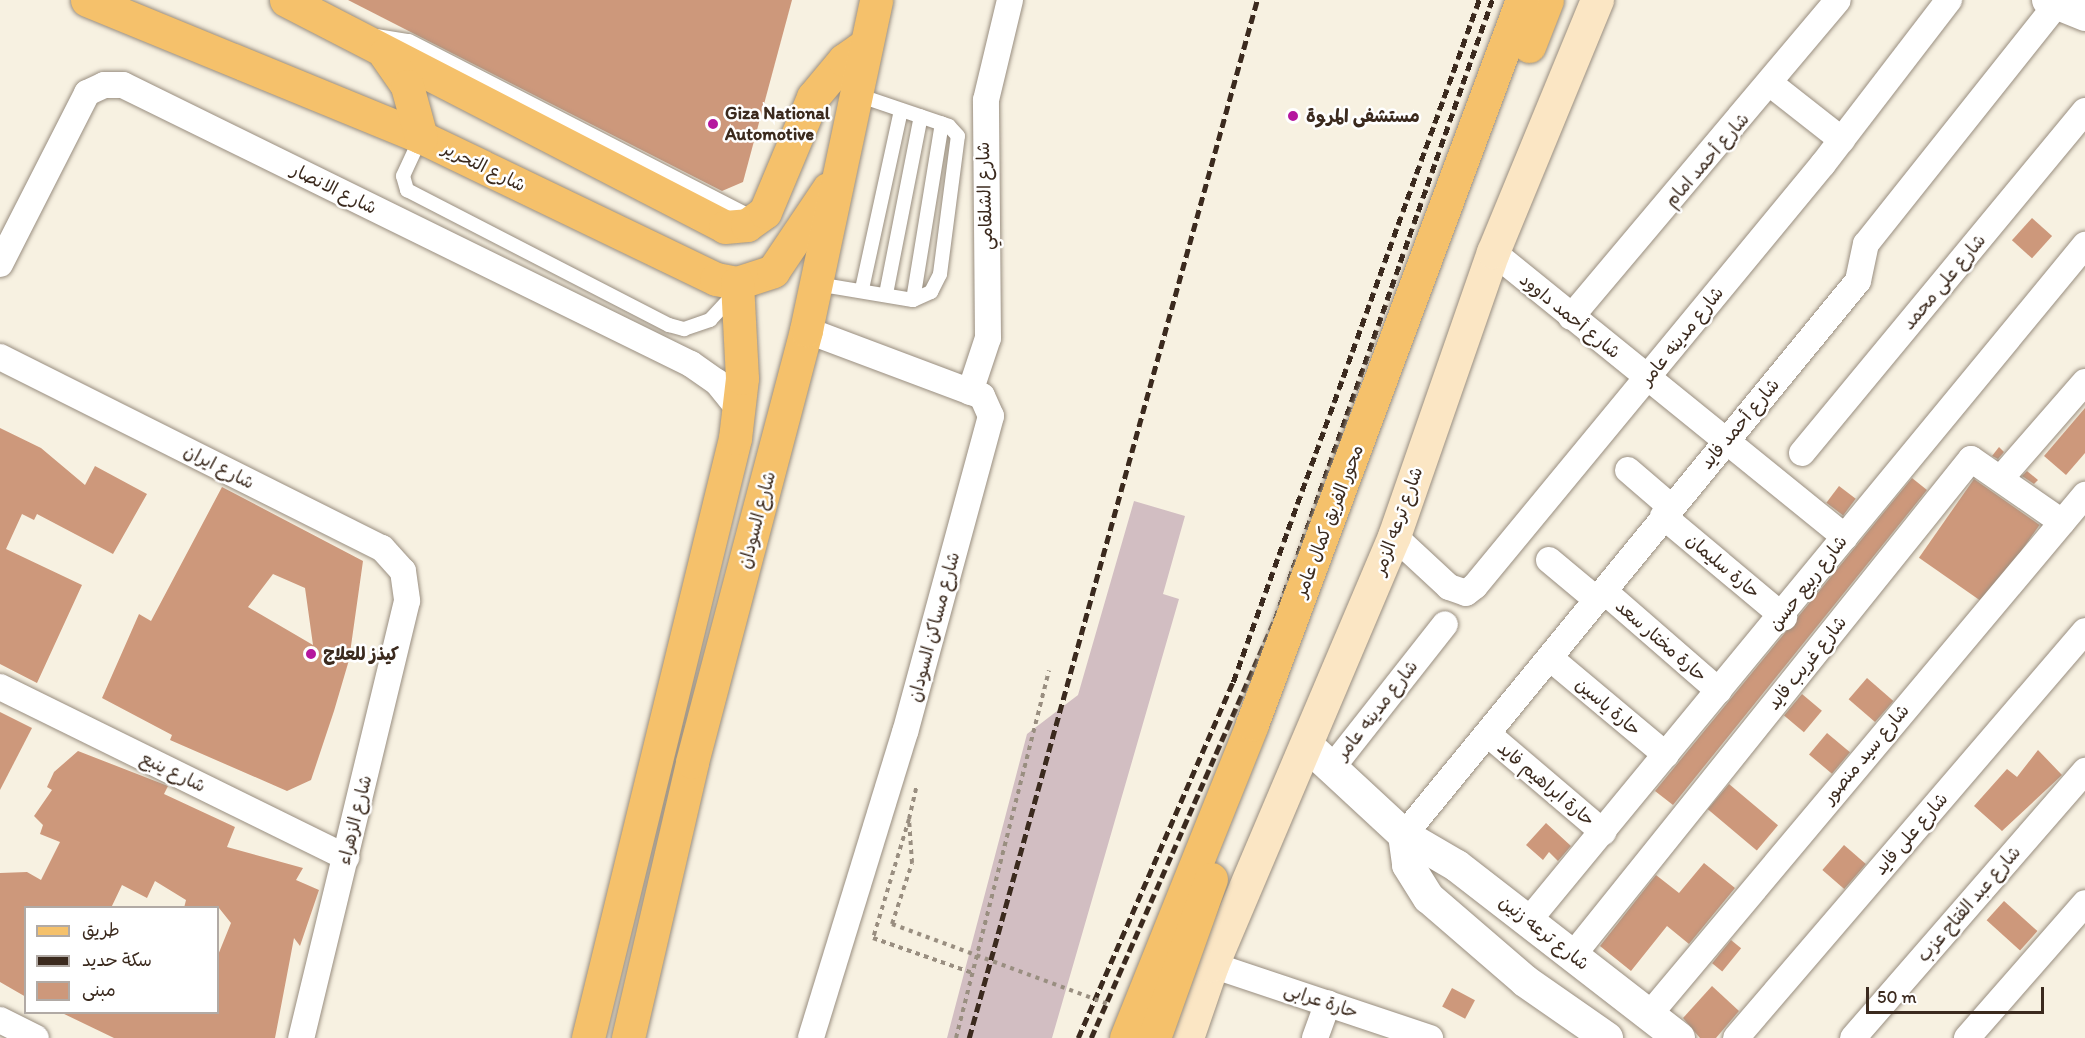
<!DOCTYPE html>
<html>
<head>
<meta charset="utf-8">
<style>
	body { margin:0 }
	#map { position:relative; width:2085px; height:1038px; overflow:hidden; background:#f7f1e1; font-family:Itim,"Playpen Sans Arabic",sans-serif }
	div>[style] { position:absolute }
	.industrial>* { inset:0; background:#d2bec2 }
	.building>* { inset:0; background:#cd987b; transform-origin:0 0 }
	.path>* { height:4px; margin-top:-2px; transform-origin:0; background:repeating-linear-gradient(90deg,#998e80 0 4.5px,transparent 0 9px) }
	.roads { filter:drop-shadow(0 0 2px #998e80) drop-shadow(0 0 2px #998e80) }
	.service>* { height:14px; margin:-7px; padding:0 7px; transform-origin:7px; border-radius:7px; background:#fff }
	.minor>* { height:26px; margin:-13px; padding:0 13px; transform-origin:13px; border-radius:13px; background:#fff }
	.tertiary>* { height:32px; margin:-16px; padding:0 16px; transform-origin:16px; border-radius:16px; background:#fff }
	.secondary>* { height:33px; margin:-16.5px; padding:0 16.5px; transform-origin:16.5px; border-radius:16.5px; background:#fbe6c4 }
	.primary>* { height:33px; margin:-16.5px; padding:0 16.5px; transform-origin:16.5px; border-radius:16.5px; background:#f5c16b }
	.rail>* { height:4.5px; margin-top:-2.25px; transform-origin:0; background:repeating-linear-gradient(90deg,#3b2a1e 0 9px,transparent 0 13.5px) }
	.path-bridge>* { height:4px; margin-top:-2px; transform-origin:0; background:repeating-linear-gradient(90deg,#998e80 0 4.5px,transparent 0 9px) }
	.bridges { filter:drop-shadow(0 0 2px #998e80) drop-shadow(0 0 2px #998e80) }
	.motorway-bridge>* { height:33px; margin:-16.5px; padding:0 16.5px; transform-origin:16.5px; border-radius:16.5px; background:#f5c16b }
	.dots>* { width:16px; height:16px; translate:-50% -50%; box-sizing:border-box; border:3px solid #fff; border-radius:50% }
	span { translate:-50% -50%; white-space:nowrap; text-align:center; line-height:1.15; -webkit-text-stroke:5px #fff; paint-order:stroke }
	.poi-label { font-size:18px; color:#3b2a1e; font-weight:700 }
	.left { translate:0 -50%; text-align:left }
	.street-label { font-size:18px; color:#3b2a1e }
	.legend { position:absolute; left:24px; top:906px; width:195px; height:108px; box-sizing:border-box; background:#fff; border:2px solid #b1aaa5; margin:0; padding:8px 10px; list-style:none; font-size:18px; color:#3b2a1e }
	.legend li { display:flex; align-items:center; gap:12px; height:30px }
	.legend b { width:30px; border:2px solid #b1aaa5 }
	.scale { position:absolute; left:1866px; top:987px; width:178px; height:27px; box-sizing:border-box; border:3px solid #3b2a1e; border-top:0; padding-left:8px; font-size:18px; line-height:21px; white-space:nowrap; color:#3b2a1e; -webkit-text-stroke:4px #fff; paint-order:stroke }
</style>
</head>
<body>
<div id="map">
	<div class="industrial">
		<i style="clip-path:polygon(1134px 501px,1185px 516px,1163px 594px,1179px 599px,1052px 1038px,947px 1038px,1027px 734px,1078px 695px)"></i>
	</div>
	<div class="building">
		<i style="clip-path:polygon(348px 0,792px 0,743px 182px,722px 191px)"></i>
		<i style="left:2032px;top:218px;width:27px;height:30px;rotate:42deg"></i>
		<i style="clip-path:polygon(2085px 408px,2085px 453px,2066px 475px,2044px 456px)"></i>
		<i style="clip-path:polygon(0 428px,41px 448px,85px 485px,95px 466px,147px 494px,113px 554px,37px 514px,34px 520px,22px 514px,6px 549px,82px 585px,37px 683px,0 664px)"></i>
		<i style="clip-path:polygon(1999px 447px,2004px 452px,1998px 459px,1992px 456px)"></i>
		<i style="clip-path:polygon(2027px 471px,2038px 480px,2034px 484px,2022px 476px)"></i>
		<i style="clip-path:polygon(1912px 478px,1927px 490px,1673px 805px,1655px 791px)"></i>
		<i style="left:1974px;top:479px;width:80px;height:96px;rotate:35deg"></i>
		<i style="left:1839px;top:486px;width:21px;height:21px;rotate:37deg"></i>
		<i style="clip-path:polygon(evenodd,222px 487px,363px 561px,349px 660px,334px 711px,311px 780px,287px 791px,170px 740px,172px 735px,102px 698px,139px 614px,151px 621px,222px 487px,273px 574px,305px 588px,313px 645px,248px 607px,273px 574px)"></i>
		<i style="left:1867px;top:678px;width:35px;height:28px;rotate:41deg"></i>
		<i style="left:1802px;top:694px;width:26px;height:28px;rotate:40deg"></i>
		<i style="clip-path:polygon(0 712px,32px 728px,0 790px)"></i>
		<i style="left:1827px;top:733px;width:30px;height:28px;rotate:40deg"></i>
		<i style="clip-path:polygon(2038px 750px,2062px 775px,2002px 831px,1974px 806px,2007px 769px,2017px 777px)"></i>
		<i style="clip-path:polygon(78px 751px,168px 786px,164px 794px,235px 827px,227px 847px,303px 868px,296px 880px,319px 890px,300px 946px,294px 938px,275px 1038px,114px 1038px,60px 1012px,218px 1012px,218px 955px,231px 923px,219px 908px,184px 908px,186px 900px,155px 881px,147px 898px,122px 885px,111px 908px,26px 908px,26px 997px,0 982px,0 873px,27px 872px,41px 880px,60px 842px,40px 834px,43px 825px,34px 816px,52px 790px,47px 787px,54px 772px)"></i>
		<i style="left:1729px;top:784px;width:64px;height:33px;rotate:40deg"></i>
		<i style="clip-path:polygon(1546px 823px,1571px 846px,1558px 861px,1549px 852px,1543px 860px,1526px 845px)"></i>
		<i style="left:1844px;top:845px;width:29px;height:33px;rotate:41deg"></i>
		<i style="clip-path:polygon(1704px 863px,1735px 888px,1689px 944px,1667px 926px,1631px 971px,1600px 946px,1656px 875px,1679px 893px)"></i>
		<i style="left:2004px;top:901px;width:45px;height:26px;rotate:42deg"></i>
		<i style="left:1731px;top:940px;width:13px;height:30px;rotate:39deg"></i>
		<i style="clip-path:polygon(1712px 986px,1739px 1011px,1716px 1038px,1700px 1038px,1683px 1018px)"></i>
		<i style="left:1452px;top:988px;width:26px;height:21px;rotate:28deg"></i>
	</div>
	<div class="path">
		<i style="left:909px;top:819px;width:124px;rotate:106.8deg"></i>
		<i style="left:873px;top:938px;width:106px;rotate:19.3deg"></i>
		<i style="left:892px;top:924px;width:64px;rotate:-71.8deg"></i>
		<i style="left:912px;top:863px;width:44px;rotate:-93.9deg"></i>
		<i style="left:909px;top:819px;width:35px;rotate:-77deg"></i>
		<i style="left:956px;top:1038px;width:379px;rotate:-75.8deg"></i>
	</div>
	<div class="roads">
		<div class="service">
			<i style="left:376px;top:36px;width:33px;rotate:9deg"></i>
			<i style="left:409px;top:41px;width:388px;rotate:27.2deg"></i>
			<i style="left:421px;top:137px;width:43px;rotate:114.8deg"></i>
			<i style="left:403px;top:176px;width:15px;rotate:74deg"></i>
			<i style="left:407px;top:190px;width:295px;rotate:27.3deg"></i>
			<i style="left:669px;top:325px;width:16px;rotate:15deg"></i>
			<i style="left:684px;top:329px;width:28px;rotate:-19deg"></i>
			<i style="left:710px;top:320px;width:33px;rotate:-47deg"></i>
			<i style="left:817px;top:284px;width:97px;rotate:9.5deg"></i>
			<i style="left:913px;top:300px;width:20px;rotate:-24deg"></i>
			<i style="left:931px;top:292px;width:20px;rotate:-63deg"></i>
			<i style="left:940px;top:274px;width:139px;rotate:-82.6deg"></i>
			<i style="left:958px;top:136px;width:13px;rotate:-132deg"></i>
			<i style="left:949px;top:126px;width:99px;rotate:-161.2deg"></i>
			<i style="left:862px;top:289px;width:183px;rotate:-77.7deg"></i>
			<i style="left:886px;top:294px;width:181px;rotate:-78.9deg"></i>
			<i style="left:913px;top:300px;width:179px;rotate:-80.7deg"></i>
		</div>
		<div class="minor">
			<i style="left:1772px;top:85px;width:89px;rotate:38.2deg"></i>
			<i style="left:1493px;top:252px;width:453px;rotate:39deg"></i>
			<i style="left:0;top:264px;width:192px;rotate:-63deg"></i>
			<i style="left:87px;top:93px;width:19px;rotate:-25deg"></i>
			<i style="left:104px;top:85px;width:19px"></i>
			<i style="left:123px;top:85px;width:633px;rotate:26.16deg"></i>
			<i style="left:691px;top:364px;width:32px;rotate:35deg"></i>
			<i style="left:717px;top:382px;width:35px;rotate:51deg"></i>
			<i style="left:1571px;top:317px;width:414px;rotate:-49.9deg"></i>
			<i style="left:806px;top:330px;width:188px;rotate:20.6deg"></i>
			<i style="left:982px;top:396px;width:22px;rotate:66deg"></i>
			<i style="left:991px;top:416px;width:327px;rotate:105.2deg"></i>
			<i style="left:905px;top:732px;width:320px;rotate:107.1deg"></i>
			<i style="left:0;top:357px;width:427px;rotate:26.6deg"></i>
			<i style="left:382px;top:548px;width:31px;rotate:48deg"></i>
			<i style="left:403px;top:571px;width:30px;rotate:82deg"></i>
			<i style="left:407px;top:601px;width:450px;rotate:103.6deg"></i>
			<i style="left:970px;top:392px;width:57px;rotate:-71.6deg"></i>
			<i style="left:988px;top:338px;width:238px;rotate:-90.5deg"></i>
			<i style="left:986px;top:100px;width:103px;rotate:-76.5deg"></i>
			<i style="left:1802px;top:453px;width:444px;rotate:-50.4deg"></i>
			<i style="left:1628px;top:470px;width:57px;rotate:40.7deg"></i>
			<i style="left:2002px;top:477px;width:126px;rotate:-48.9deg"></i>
			<i style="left:1663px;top:516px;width:158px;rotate:39.9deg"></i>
			<i style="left:1394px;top:536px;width:75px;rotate:42.8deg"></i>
			<i style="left:1449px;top:587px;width:18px;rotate:19deg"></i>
			<i style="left:1466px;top:593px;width:11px;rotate:-38deg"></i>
			<i style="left:1475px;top:586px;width:547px;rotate:-50.49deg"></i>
			<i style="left:1823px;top:164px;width:207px;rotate:-52.5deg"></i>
			<i style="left:1549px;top:560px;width:62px;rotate:39.8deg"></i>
			<i style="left:1604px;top:591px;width:152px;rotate:41deg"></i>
			<i style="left:1550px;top:658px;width:151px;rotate:39.9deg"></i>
			<i style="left:0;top:687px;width:386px;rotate:26.2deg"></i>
			<i style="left:1489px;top:735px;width:150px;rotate:40.4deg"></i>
			<i style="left:1331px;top:769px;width:184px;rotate:-51.8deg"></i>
			<i style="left:1404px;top:835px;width:716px;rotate:-50.67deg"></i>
			<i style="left:1858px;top:281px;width:38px;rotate:-78deg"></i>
			<i style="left:1866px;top:244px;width:312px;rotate:-51.5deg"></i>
			<i style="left:1529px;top:920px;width:875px;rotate:-50.52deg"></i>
			<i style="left:1573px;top:955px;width:636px;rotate:-51.26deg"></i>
			<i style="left:1971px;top:459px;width:111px;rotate:34.7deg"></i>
			<i style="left:1212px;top:965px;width:230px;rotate:18.5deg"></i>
			<i style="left:1649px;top:1015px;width:679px;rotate:-50.02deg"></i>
			<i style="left:0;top:1020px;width:40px;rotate:26.6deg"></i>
			<i style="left:1315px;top:1038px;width:37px;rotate:-70deg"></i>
			<i style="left:1736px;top:1038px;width:536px;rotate:-49.39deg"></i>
			<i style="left:1853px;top:1038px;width:354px;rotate:-49deg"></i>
			<i style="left:1967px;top:1038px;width:179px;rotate:-48.8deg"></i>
		</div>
		<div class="tertiary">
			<i style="left:2048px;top:0;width:40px;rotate:22deg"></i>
			<i style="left:1308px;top:746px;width:131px;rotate:42.8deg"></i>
			<i style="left:1404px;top:835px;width:61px;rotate:30.3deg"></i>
			<i style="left:1457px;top:866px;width:281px;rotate:37.8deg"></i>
			<i style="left:1404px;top:835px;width:30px;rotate:82deg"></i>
			<i style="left:1408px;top:865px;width:39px;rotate:58deg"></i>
			<i style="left:1429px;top:898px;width:127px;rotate:40.8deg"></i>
			<i style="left:1525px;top:981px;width:100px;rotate:34.8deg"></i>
		</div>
		<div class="secondary">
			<i style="left:1187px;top:1038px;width:77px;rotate:-71.1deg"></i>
			<i style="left:1212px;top:965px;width:466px;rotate:-67deg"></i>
			<i style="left:1394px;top:536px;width:301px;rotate:-70.8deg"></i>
			<i style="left:1493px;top:252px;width:273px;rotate:-67.6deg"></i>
		</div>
		<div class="primary">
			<i style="left:87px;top:0;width:361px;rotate:22.3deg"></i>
			<i style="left:421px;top:137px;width:327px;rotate:25.7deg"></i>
			<i style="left:716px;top:279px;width:21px;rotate:11deg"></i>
			<i style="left:737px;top:283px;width:38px;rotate:-18deg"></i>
			<i style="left:773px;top:271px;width:99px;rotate:-56.1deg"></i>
			<i style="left:286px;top:0;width:494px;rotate:27.3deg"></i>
			<i style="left:725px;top:227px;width:22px;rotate:-5deg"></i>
			<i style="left:747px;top:225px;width:22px;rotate:-36deg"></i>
			<i style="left:765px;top:212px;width:125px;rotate:-67.3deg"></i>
			<i style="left:813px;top:97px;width:48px;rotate:-50deg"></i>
			<i style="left:844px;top:60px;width:24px;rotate:-35deg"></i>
			<i style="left:385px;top:54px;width:39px;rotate:55deg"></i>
			<i style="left:407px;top:86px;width:53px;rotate:74.6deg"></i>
			<i style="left:588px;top:1038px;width:618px;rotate:-76.23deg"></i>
			<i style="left:735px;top:438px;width:60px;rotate:-83.3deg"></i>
			<i style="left:742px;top:378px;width:95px;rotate:-93deg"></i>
			<i style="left:628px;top:1038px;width:283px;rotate:-76.9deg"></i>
			<i style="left:692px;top:762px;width:447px;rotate:-75.2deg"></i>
			<i style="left:806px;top:330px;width:337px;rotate:-78deg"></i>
		</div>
	</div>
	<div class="rail">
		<i style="left:969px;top:1038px;width:1077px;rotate:-74.49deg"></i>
		<i style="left:1078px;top:1038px;width:388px;rotate:-66.5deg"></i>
		<i style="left:1233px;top:682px;width:725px;rotate:-70.17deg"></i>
		<i style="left:1091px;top:1038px;width:458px;rotate:-66.3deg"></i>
		<i style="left:1275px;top:619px;width:656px;rotate:-70.68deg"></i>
	</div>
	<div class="path-bridge">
		<i style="left:892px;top:924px;width:233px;rotate:20.3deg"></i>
	</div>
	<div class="bridges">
		<div class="motorway-bridge">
			<i style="left:1529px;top:46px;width:49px;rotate:-68.6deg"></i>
			<i style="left:1126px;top:1038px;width:338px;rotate:-68.1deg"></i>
			<i style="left:1252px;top:724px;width:773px;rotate:-69.55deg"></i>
			<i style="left:1154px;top:1038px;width:169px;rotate:-70.3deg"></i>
		</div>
	</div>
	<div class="dots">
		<i style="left:1293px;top:116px;background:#b5179e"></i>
		<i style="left:713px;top:124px;background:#b5179e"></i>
		<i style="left:311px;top:654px;background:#b5179e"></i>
	</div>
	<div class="poi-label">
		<span class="left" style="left:725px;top:124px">Giza National<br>Automotive</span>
		<span class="left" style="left:1306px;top:116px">مستشفى المروة</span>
		<span class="left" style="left:323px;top:654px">كيذز للعلاج</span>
	</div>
	<div class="street-label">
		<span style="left:1707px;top:160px;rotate:-49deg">شارع أحمد امام</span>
		<span style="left:484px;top:167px;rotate:26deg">شارع التحرير</span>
		<span style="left:334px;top:189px;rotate:26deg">شارع الانصار</span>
		<span style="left:985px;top:196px;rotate:-92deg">شارع الشلقامي</span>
		<span style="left:1944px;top:282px;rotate:-50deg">شارع على محمد</span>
		<span style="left:1570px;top:316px;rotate:39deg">شارع أحمد داوود</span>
		<span style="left:1682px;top:336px;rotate:-51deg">شارع مدينه عامر</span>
		<span style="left:1740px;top:424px;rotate:-50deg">شارع أحمد فايد</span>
		<span style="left:219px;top:467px;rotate:27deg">شارع ايران</span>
		<span style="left:757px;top:520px;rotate:-75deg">شارع السودان</span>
		<span style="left:1329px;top:521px;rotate:-69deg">محور الفريق كمال عامر</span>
		<span style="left:1398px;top:521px;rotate:-70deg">شارع ترعه الزمر</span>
		<span style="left:1723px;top:566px;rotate:40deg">حارة سليمان</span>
		<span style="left:1808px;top:583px;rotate:-52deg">شارع ربيع حسن</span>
		<span style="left:934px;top:627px;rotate:-75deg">شارع مساكن السودان</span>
		<span style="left:1661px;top:641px;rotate:41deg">حارة مختار سعد</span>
		<span style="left:1807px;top:663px;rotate:-51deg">شارع غريب فايد</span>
		<span style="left:1608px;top:707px;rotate:40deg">حارة ياسين</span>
		<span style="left:1377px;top:710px;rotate:-52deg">شارع مدينه عامر</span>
		<span style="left:1866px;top:754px;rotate:-50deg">شارع سيد منصور</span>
		<span style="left:173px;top:772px;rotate:26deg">شارع ينبع</span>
		<span style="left:1546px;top:784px;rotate:40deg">حارة ابراهيم فايد</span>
		<span style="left:355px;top:820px;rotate:-76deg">شارع الزهراء</span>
		<span style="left:1911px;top:834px;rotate:-49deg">شارع على فايد</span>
		<span style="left:1969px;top:904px;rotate:-49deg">شارع عبد الفتاح عزب</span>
		<span style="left:1544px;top:933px;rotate:38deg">شارع ترعه زنين</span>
		<span style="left:1321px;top:1001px;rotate:18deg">حارة عرابى</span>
	</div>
	<ul class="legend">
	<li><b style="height:8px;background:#f5c16b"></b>طريق</li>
	<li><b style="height:8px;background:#3b2a1e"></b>سكة حديد</li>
	<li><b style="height:16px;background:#cd987b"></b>مبنى</li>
	</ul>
	<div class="scale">50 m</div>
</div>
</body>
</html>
